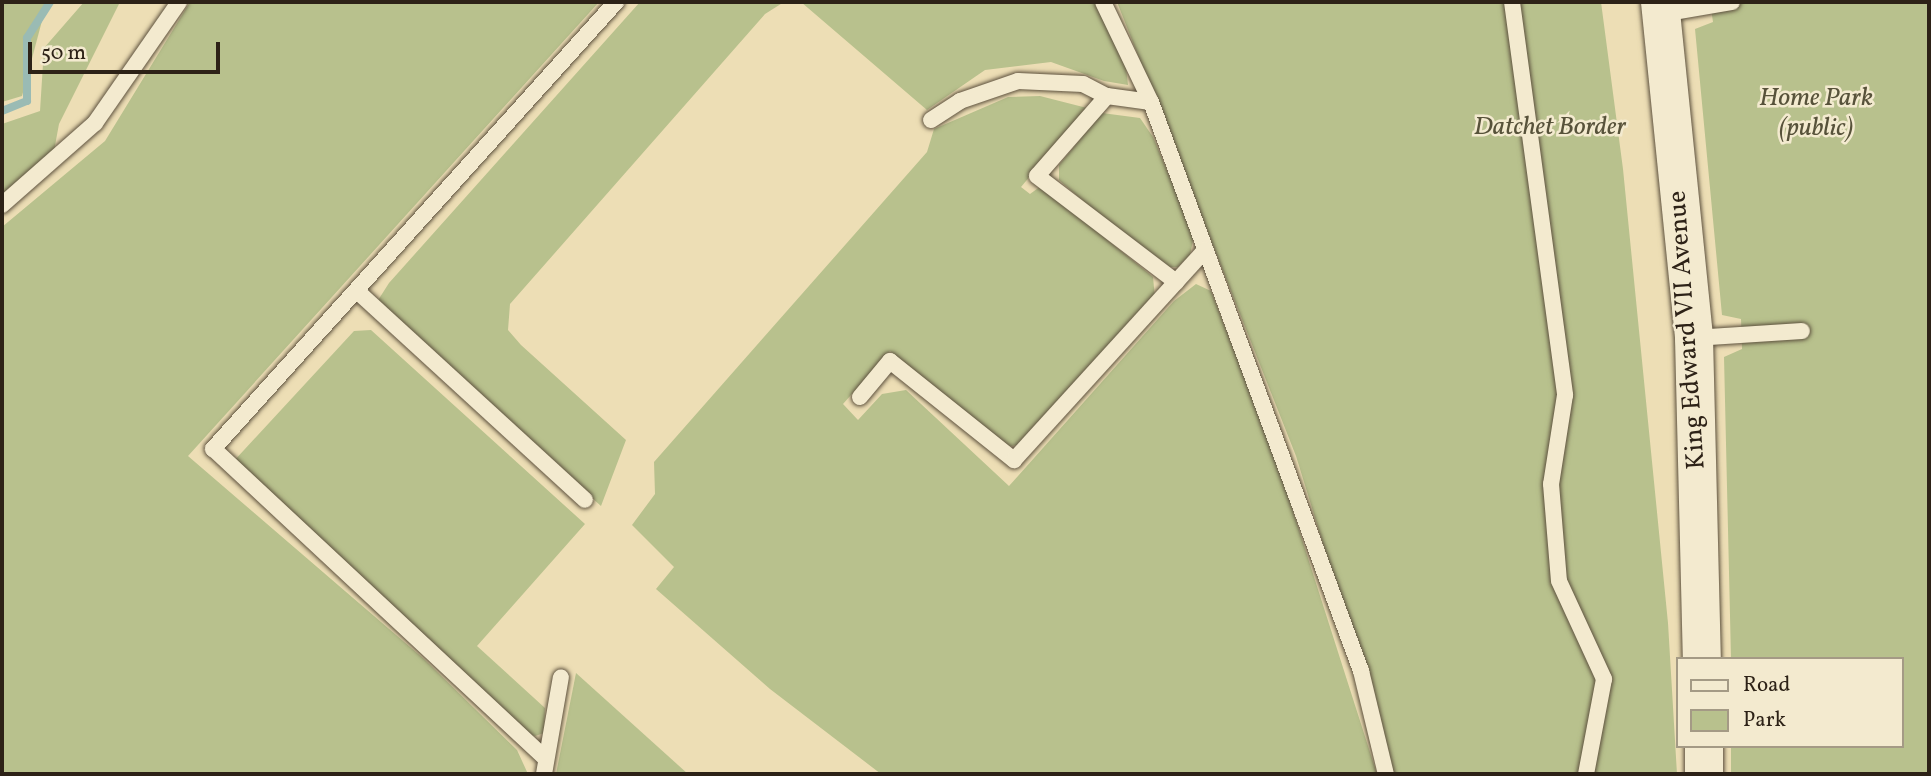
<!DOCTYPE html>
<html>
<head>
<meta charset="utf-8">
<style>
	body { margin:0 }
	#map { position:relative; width:1931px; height:776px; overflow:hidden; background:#eddeb5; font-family:Vollkorn,serif }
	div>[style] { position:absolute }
	.green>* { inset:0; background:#b8c18d }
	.stream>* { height:8px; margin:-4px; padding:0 4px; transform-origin:4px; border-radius:4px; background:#9abbb4 }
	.roads { filter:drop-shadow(0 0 2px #5d513e) drop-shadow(0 0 2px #5d513e) }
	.lane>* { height:16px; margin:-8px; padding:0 8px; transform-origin:8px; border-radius:8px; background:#f3eacf }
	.secondary>* { height:38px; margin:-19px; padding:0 19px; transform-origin:19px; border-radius:19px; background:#f3eacf }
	span { translate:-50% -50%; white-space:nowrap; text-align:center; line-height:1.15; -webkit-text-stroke:5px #f3eacf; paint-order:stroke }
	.park-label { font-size:26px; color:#57523a; font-style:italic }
	.street-label { font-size:26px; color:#2d2217 }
	.frame { position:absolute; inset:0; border:4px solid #2d2217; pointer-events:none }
	.legend { position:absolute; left:1676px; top:657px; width:228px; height:91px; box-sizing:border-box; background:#f3eacf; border:2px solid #a49a85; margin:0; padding:9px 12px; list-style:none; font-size:21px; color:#2d2217 }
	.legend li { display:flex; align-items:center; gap:14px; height:35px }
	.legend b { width:35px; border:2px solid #a49a85 }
	.scale { position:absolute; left:28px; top:42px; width:192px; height:32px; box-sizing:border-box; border:4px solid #2d2217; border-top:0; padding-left:9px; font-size:21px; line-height:24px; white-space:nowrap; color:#2d2217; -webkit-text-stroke:5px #f3eacf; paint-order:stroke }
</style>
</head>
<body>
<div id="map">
	<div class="green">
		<i style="clip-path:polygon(2px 2px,47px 2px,22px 96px,2px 102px)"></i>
		<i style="clip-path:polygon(84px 2px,120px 2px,59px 124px,54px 151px,2px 195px,2px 124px,40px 111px,44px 48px)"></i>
		<i style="clip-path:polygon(190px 2px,599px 2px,188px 456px,424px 659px,517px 750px,528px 774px,2px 774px,2px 227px,105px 141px)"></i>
		<i style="clip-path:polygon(640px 2px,784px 2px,765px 14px,510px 304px,508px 330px,521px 345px,626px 440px,601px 506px,375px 305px,389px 283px)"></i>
		<i style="clip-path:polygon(801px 2px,1098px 2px,1126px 68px,1128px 85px,1104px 81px,1051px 62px,985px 70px,927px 110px)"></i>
		<i style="clip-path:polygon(1117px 2px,1601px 2px,1623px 169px,1668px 623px,1677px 774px,1394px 774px,1296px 456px)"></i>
		<i style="clip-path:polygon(1710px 2px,1929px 2px,1929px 774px,1731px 774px,1731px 746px,1901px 746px,1901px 659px,1731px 659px,1724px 357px,1742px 349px,1741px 319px,1722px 315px,1695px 29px,1713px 22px)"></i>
		<i style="clip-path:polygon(1040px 96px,1087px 108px,1021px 187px,1030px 194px,1041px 186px,1153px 277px,1155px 298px,1027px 443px,996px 449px,890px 351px,843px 404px,858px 420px,882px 394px,906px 390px,1009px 486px,1174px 301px,1196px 284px,1211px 291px,1276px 458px,1377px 774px,881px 774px,770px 689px,656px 589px,674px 567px,632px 525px,655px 494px,654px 462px,927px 152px,934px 129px,1008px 97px)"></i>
		<i style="clip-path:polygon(1102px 113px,1140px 118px,1153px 137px,1194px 235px,1190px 255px,1178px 267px,1159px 267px,1059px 180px,1059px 165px)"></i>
		<i style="clip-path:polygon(371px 330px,585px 524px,477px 646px,545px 708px,544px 733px,535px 736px,524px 732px,232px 463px,354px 331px)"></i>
		<i style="clip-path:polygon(576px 673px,688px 774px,556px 774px)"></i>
	</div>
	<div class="stream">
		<i style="left:2px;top:111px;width:27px;rotate:-22deg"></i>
		<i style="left:27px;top:101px;width:63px;rotate:-90deg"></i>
		<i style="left:27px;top:38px;width:43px;rotate:-57.4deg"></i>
	</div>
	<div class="roads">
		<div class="lane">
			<i style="left:1103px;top:2px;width:111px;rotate:64.4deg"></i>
			<i style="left:1151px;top:102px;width:607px;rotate:69.74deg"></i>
			<i style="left:1361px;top:671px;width:106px;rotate:76.4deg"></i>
			<i style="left:1512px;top:2px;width:397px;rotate:82.3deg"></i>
			<i style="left:1565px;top:395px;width:90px;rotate:98.9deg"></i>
			<i style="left:1551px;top:484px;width:97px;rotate:85.3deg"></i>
			<i style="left:1559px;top:581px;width:108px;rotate:65.3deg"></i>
			<i style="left:1604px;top:679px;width:97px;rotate:100.7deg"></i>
			<i style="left:1662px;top:14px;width:71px;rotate:-9.7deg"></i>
			<i style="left:1107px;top:96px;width:106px;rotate:131.2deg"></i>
			<i style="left:1037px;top:176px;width:175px;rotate:37.3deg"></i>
			<i style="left:931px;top:120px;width:35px;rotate:-33deg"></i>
			<i style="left:960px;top:101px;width:61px;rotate:-19deg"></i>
			<i style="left:1018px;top:81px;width:65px;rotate:2.6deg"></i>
			<i style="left:1083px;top:84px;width:27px;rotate:27deg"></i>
			<i style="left:1107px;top:96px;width:44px;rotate:7.8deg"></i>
			<i style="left:2px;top:205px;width:124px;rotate:-41.4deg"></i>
			<i style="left:95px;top:123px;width:147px;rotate:-55.2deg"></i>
			<i style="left:357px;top:291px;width:309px;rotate:42.5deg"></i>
			<i style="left:1694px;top:338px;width:108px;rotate:-3.7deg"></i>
			<i style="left:860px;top:397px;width:47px;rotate:-50.2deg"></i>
			<i style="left:890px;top:361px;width:159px;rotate:38.6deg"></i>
			<i style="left:1014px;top:460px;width:284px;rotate:-47.7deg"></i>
			<i style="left:546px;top:759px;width:455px;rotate:-137deg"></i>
			<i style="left:213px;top:449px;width:602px;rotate:-47.96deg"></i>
			<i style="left:544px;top:774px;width:98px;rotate:-80.1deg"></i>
		</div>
		<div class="secondary">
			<i style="left:1660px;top:2px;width:338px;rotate:84.2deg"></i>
			<i style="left:1694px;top:338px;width:321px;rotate:88.6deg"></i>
			<i style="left:1704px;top:746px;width:28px;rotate:90deg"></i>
		</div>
	</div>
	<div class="park-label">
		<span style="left:1816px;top:114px">Home Park<br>(public)</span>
		<span style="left:1550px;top:128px">Datchet Border</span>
	</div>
	<div class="street-label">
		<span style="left:1688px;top:330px;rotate:-94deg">King Edward VII Avenue</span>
	</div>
	<div class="frame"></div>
	<ul class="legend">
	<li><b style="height:9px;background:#f3eacf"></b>Road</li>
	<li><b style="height:19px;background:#b8c18d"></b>Park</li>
	</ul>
	<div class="scale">50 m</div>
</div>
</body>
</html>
